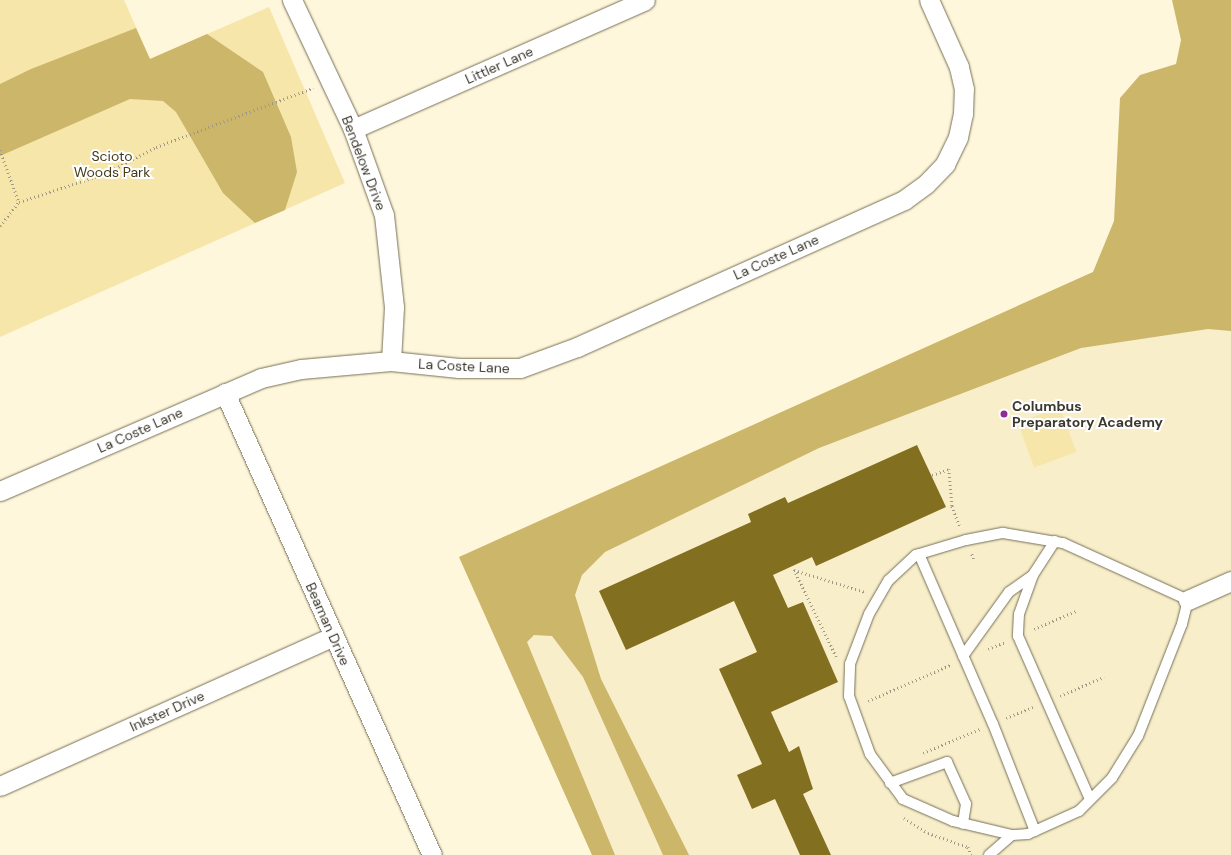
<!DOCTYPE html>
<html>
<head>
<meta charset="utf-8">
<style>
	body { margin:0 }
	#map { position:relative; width:1231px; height:855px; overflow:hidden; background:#fff7db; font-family:"DM Sans",sans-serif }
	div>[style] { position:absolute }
	.built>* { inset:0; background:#f8eeca }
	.green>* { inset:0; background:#f7e6aa; transform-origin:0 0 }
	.forest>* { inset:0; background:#cbb66a }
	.building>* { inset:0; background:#836f20 }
	.path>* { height:2.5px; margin-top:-1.25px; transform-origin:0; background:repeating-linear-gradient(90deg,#9e9885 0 1px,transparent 0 4px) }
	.roads { filter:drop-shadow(0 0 1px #756f56) drop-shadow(0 0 1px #756f56) }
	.lane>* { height:10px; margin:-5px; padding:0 5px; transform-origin:5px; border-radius:5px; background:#fff }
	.street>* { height:19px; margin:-9.5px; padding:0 9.5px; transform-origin:9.5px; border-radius:9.5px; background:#fff }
	.dots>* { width:11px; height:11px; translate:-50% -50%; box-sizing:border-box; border:2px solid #fff; border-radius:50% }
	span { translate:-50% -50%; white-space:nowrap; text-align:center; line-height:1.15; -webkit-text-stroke:4px #fff; paint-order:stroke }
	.street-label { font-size:14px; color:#3c392e }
	.park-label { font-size:14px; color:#443b19 }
	.poi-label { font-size:14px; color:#3c392e; font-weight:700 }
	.left { translate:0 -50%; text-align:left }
</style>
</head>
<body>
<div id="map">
	<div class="built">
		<i style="clip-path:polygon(1231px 210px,1231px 855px,592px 855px,459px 557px)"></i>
	</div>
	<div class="green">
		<i style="clip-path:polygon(0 0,124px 0,150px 59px,269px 7px,345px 183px,0 337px)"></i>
		<i style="left:1060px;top:407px;width:48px;height:45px;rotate:70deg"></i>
	</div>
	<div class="forest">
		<i style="clip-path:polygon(1172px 0,1231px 0,1231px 331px,1208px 329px,1081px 348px,819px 448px,605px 552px,582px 575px,575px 595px,601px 679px,689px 855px,663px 855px,583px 677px,552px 636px,534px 635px,527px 642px,615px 855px,592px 855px,459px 557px,1093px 272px,1114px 221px,1120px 98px,1140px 75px,1176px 64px,1181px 40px)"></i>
		<i style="clip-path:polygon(136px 28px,150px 59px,207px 34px,263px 72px,291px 137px,297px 172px,285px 210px,255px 223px,223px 193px,176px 112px,163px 101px,130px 99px,0 156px,0 84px,31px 69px)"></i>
	</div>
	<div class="building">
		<i style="clip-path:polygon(917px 445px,946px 507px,816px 566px,812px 557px,773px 575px,788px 608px,803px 602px,838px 682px,771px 712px,789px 752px,799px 746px,813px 789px,803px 794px,831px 855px,800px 855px,775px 799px,752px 809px,737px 775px,762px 764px,719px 669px,757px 652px,734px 601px,626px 650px,599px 591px,751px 522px,748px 514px,785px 497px,788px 503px)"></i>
	</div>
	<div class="path">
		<i style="left:0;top:150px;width:55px;rotate:69.9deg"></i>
		<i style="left:0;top:226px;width:31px;rotate:-52deg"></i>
		<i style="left:19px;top:202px;width:89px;rotate:-18.2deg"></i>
		<i style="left:104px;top:174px;width:59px;rotate:-27.4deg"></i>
		<i style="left:156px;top:147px;width:168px;rotate:-20.6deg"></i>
		<i style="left:932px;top:475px;width:18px;rotate:-19deg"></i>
		<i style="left:949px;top:469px;width:37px;rotate:85deg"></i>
		<i style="left:952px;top:506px;width:22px;rotate:69deg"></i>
		<i style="left:972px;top:554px;width:5px;rotate:68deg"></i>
		<i style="left:1034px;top:629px;width:46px;rotate:-23.2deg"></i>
		<i style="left:988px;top:649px;width:18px;rotate:-22deg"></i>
		<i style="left:836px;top:657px;width:97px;rotate:-115.8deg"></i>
		<i style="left:794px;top:570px;width:74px;rotate:17.2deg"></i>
		<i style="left:1060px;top:696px;width:48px;rotate:-23.4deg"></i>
		<i style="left:868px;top:701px;width:90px;rotate:-23.7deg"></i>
		<i style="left:1006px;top:718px;width:29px;rotate:-22deg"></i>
		<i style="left:923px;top:753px;width:62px;rotate:-22.8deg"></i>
		<i style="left:904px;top:818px;width:28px;rotate:32deg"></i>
		<i style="left:928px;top:833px;width:42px;rotate:19.3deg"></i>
		<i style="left:968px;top:847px;width:9px;rotate:69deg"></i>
	</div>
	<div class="roads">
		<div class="lane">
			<i style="left:1003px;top:533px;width:61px;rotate:9.5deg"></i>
			<i style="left:1063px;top:543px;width:137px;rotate:24.5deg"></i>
			<i style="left:1188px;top:600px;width:25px;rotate:104deg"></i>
			<i style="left:1182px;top:624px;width:120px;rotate:111.4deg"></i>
			<i style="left:1138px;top:736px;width:49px;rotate:121.8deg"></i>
			<i style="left:1112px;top:778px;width:47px;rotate:135deg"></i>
			<i style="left:1079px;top:811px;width:56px;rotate:155.7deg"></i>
			<i style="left:1028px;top:834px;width:16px;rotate:176deg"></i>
			<i style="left:1012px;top:835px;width:61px;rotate:-166.7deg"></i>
			<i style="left:953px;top:821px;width:55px;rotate:-156.3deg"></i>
			<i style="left:903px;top:799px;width:56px;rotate:-126.3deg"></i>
			<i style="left:870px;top:754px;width:62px;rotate:-109.9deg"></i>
			<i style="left:849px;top:696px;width:32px;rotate:-88deg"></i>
			<i style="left:850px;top:664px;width:53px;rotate:-69.2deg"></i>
			<i style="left:869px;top:614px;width:39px;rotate:-60deg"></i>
			<i style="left:889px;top:580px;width:37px;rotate:-43deg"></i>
			<i style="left:916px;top:555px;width:52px;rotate:-16.7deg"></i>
			<i style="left:966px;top:540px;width:38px;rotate:-11deg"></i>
			<i style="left:1055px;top:541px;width:40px;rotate:122.9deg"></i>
			<i style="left:1033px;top:575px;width:41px;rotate:109.7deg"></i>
			<i style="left:1019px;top:614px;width:22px;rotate:93deg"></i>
			<i style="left:1018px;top:636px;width:178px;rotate:66.2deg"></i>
			<i style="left:919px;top:554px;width:185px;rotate:66.5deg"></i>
			<i style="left:993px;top:724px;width:115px;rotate:68.6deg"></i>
			<i style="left:963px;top:656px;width:79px;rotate:-54.3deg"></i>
			<i style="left:1009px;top:592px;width:29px;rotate:-35deg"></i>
			<i style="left:890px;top:783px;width:61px;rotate:-20.2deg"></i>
			<i style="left:947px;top:762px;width:46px;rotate:65.7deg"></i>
			<i style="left:966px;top:804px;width:20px;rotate:99deg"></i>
			<i style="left:989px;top:855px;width:30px;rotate:-41deg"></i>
		</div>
		<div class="street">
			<i style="left:292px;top:0;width:143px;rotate:64.7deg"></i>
			<i style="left:353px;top:129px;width:91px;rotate:70.2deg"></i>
			<i style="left:384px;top:215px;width:93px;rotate:83.8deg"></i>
			<i style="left:394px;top:307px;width:54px;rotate:93.2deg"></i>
			<i style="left:353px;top:129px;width:319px;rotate:-23.8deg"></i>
			<i style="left:225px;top:393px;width:506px;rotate:65.87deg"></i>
			<i style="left:0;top:491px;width:284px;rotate:-23.4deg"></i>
			<i style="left:261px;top:378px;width:41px;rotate:-12.7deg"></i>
			<i style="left:301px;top:369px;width:90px;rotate:-5.1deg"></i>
			<i style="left:391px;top:361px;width:68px;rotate:5.9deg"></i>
			<i style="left:459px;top:368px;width:61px"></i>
			<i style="left:520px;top:368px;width:61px;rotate:-20.2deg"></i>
			<i style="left:577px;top:347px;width:359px;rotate:-24.2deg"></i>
			<i style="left:904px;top:200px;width:27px;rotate:-36deg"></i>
			<i style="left:926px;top:184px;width:28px;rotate:-46deg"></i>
			<i style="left:945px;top:164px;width:30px;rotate:-64deg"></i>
			<i style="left:958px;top:137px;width:24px;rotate:-78deg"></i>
			<i style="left:963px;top:114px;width:25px;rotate:-88deg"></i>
			<i style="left:964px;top:89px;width:23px;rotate:-103deg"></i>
			<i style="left:959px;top:67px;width:73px;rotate:-114.1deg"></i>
			<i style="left:1188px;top:600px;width:47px;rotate:-23.8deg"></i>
			<i style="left:0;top:786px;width:366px;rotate:-24.2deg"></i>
		</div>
	</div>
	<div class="dots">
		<i style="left:1004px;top:414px;background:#902c93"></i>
	</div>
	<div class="street-label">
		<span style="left:499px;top:65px;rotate:-24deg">Littler Lane</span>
		<span style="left:364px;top:163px;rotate:69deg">Bendelow Drive</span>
		<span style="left:776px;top:257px;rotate:-24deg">La Coste Lane</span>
		<span style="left:464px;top:366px;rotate:3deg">La Coste Lane</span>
		<span style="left:140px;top:430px;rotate:-24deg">La Coste Lane</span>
		<span style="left:328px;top:624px;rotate:66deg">Beaman Drive</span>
		<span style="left:167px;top:711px;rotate:-24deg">Inkster Drive</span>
	</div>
	<div class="park-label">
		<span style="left:112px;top:164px">Scioto<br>Woods Park</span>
	</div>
	<div class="poi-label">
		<span class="left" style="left:1012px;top:414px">Columbus<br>Preparatory Academy</span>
	</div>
</div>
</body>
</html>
